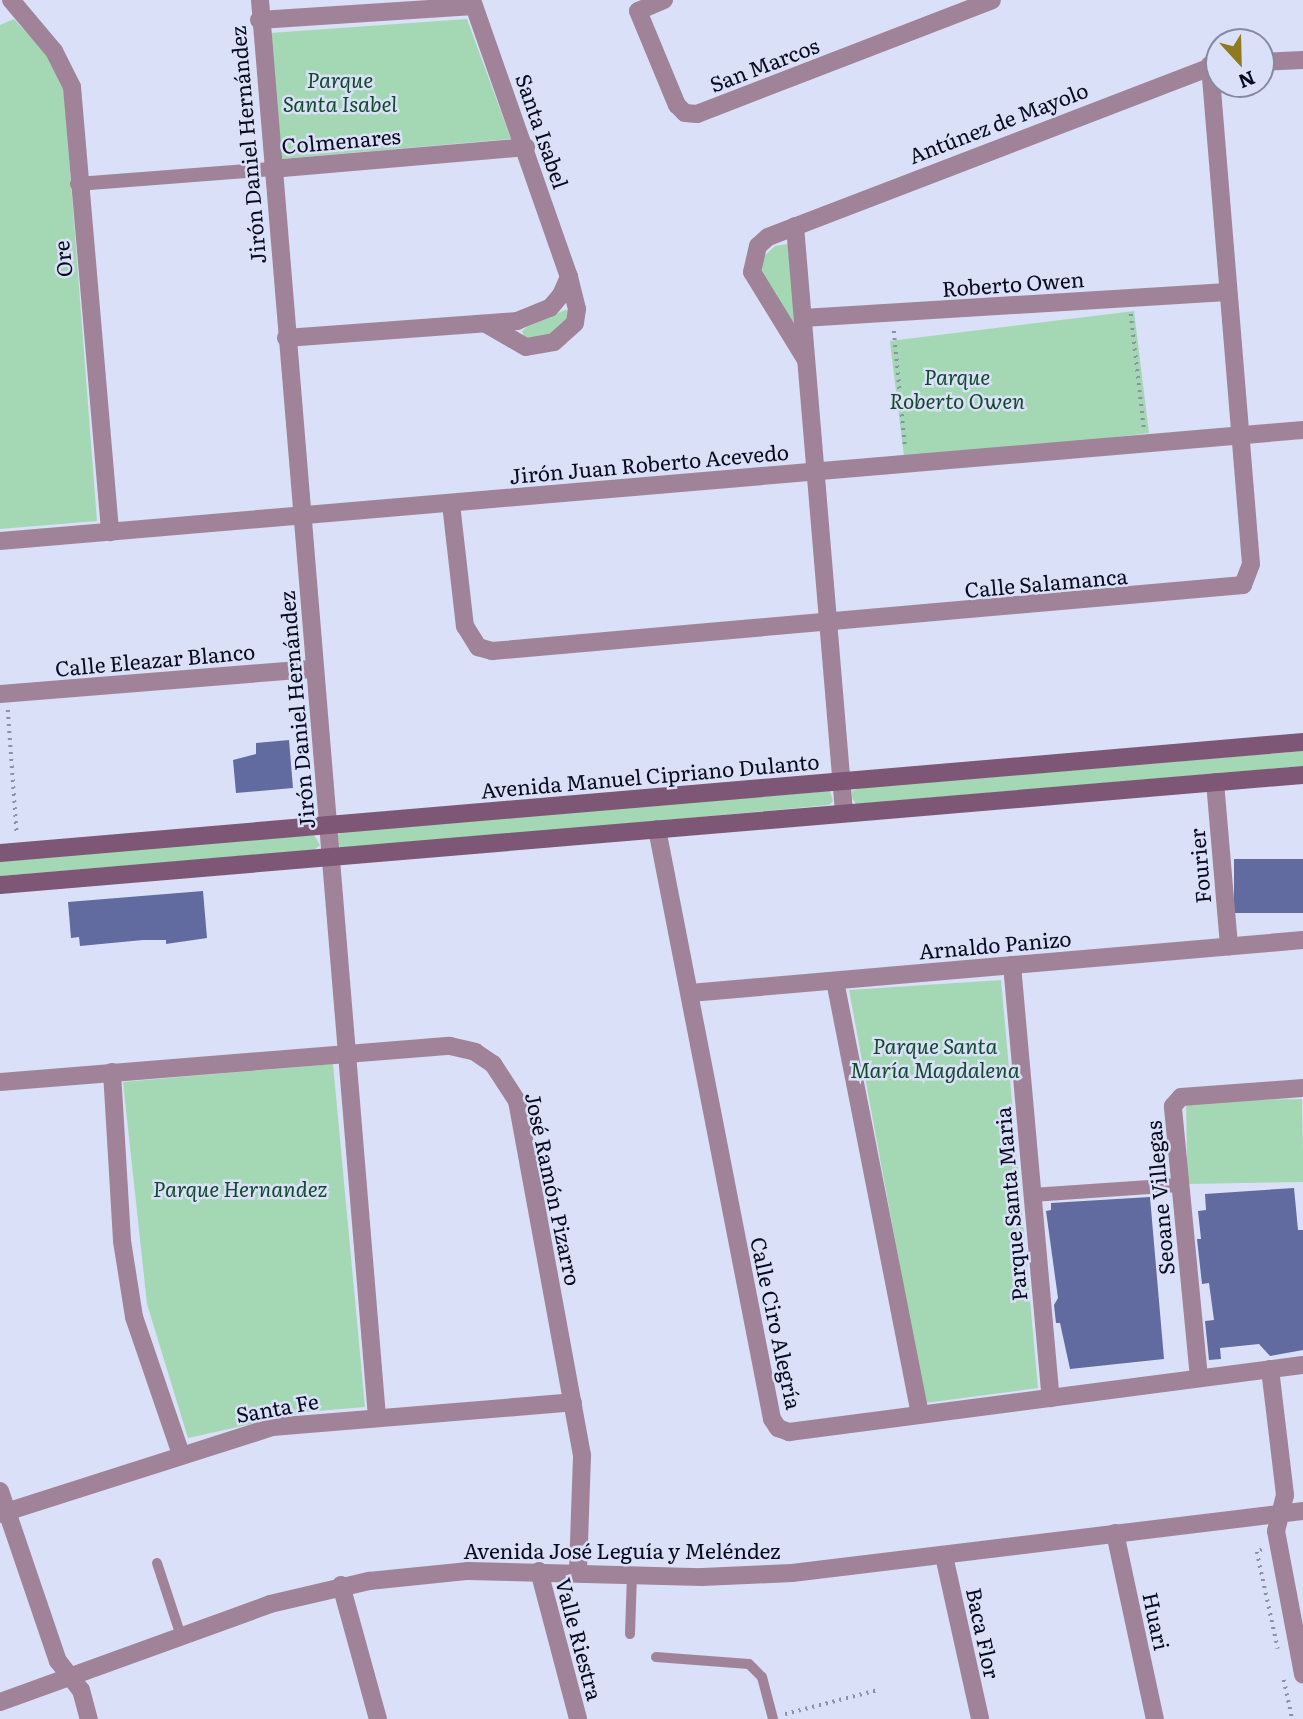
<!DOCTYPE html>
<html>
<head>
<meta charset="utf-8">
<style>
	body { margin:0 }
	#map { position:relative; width:1303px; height:1719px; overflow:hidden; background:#dae0f8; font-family:Literata,serif }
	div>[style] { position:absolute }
	.green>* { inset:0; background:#a4d8b4; transform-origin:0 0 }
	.building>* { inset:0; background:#616b9f; transform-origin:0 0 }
	.path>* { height:3.5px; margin-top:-1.75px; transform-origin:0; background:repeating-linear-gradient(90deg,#8c91a7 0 2px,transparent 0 7px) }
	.service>* { height:10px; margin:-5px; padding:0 5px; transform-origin:5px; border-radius:5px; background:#a08399 }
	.pedestrian>* { height:14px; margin:-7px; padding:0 7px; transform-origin:7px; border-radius:7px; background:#a08399 }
	.minor>* { height:18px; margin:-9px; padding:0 9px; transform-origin:9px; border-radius:9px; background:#a08399 }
	.tertiary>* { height:18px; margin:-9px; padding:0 9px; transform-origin:9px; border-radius:9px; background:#a08399 }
	.secondary>* { height:18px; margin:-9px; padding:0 9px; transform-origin:9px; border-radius:9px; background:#7e5776 }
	span { translate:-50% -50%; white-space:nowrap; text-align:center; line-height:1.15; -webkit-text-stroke:5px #dae0f8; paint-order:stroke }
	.street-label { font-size:21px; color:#080a1d }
	.park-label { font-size:21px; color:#114a2a; font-style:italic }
	.north { position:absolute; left:1205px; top:28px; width:70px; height:70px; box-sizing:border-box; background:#dae0f8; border:2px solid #868aa0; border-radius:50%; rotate:158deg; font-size:19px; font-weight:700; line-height:28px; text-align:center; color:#080a1d }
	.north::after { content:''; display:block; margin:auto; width:24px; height:32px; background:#907a20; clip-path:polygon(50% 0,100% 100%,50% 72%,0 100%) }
</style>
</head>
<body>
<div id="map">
	<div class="green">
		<i style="clip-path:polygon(14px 19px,46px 54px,64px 91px,97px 521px,0 529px,0 25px)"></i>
		<i style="clip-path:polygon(467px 19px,511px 139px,280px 159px,270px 33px)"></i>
		<i style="clip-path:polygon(793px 243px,799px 330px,794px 331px,760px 269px,762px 258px,775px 246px)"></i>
		<i style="clip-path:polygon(565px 310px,571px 310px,560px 333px,529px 340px,524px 336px,522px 331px,527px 327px)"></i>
		<i style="left:1134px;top:311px;width:123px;height:246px;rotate:83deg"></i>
		<i style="clip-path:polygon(1303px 751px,1303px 766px,856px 804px,852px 798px,852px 791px,859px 788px)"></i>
		<i style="clip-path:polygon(830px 791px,833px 801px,829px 805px,342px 850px,338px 845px,337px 836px,342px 831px)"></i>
		<i style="clip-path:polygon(314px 835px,320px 845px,314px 850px,0 876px,0 860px)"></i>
		<i style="clip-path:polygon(1001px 980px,1038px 1388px,925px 1403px,849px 990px)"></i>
		<i style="clip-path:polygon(333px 1064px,365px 1407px,306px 1412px,188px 1438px,147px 1304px,123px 1082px)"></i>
		<i style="left:1302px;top:1099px;width:83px;height:116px;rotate:89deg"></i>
	</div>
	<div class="building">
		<i style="clip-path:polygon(289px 740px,293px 788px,236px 793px,233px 760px,256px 754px,256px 743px)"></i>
		<i style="left:1303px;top:859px;width:54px;height:69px;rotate:90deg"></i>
		<i style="clip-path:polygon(203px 891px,207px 938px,166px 944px,166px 940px,143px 940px,80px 946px,79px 937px,71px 938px,68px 902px)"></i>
		<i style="clip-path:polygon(1294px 1188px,1298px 1230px,1303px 1230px,1303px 1350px,1270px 1356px,1259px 1344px,1220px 1348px,1221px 1359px,1209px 1360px,1205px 1321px,1214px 1320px,1209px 1283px,1202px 1284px,1197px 1239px,1201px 1239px,1198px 1211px,1206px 1210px,1205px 1194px)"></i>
		<i style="clip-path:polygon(1150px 1197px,1164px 1359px,1070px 1369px,1060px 1323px,1056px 1323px,1054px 1305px,1058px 1298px,1046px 1211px,1051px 1210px,1051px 1203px)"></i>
	</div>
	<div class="path">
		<i style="left:1131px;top:314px;width:115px;rotate:83.5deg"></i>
		<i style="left:894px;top:331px;width:115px;rotate:84.5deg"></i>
		<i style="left:8px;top:710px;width:125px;rotate:85.9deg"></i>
		<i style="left:1262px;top:1550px;width:5px;rotate:158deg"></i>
		<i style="left:1257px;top:1552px;width:99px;rotate:77.8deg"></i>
		<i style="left:1284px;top:1680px;width:40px;rotate:78deg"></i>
		<i style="left:785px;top:1714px;width:96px;rotate:-14.5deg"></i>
	</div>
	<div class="service">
		<i style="left:157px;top:1563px;width:77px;rotate:71.8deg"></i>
		<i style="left:630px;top:1634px;width:59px;rotate:-88.1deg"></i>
		<i style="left:656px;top:1657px;width:93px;rotate:4.3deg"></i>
		<i style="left:749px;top:1664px;width:18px;rotate:45deg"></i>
		<i style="left:762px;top:1677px;width:43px;rotate:75.3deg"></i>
	</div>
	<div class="pedestrian">
		<i style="left:77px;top:184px;width:195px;rotate:-4.4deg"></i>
		<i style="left:1032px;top:1195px;width:147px;rotate:-3.9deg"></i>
	</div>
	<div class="minor">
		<i style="left:11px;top:0;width:67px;rotate:49.9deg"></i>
		<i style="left:54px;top:51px;width:40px;rotate:63.4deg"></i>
		<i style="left:72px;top:87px;width:447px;rotate:85.1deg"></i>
		<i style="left:260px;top:0;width:1422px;rotate:85.28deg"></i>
		<i style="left:664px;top:0;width:28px;rotate:157deg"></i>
		<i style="left:638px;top:11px;width:102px;rotate:67.5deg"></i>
		<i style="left:677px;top:105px;width:11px;rotate:45deg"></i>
		<i style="left:685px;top:113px;width:12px;rotate:5deg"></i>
		<i style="left:697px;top:114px;width:316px;rotate:-21.1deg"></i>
		<i style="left:259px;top:20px;width:215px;rotate:-3.7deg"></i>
		<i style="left:1261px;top:62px;width:42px;rotate:-2.7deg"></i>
		<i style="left:271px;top:169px;width:256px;rotate:-4.9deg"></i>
		<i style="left:795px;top:226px;width:588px;rotate:85.22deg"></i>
		<i style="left:803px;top:318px;width:425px;rotate:-3.5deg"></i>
		<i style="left:486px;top:324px;width:46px;rotate:29.9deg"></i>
		<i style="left:526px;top:347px;width:28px;rotate:-10deg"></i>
		<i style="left:554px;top:342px;width:28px;rotate:-42deg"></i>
		<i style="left:575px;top:323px;width:14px;rotate:-82deg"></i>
		<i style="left:577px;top:309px;width:33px;rotate:-104deg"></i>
		<i style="left:286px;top:338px;width:232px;rotate:-4.2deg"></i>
		<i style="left:517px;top:321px;width:35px;rotate:-22deg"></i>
		<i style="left:550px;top:308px;width:17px;rotate:-50deg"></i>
		<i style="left:561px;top:295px;width:20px;rotate:-66deg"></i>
		<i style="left:569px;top:277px;width:293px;rotate:-109.3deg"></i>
		<i style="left:806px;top:360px;width:103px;rotate:-121.5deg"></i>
		<i style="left:752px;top:272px;width:27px;rotate:-77deg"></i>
		<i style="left:758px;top:246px;width:13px;rotate:-42deg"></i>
		<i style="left:768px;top:237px;width:483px;rotate:-21deg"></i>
		<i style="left:451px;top:504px;width:123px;rotate:83.5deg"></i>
		<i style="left:465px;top:626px;width:25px;rotate:58deg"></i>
		<i style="left:478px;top:647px;width:15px;rotate:16deg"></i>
		<i style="left:492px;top:651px;width:754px;rotate:-5.02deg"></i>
		<i style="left:1243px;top:585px;width:22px;rotate:-69deg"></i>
		<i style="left:1251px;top:564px;width:501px;rotate:-94.7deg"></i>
		<i style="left:0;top:541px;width:1308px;rotate:-4.87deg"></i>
		<i style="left:0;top:694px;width:315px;rotate:-4.6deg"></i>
		<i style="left:1215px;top:782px;width:165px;rotate:85.1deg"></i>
		<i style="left:657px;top:829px;width:601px;rotate:78.97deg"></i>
		<i style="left:772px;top:1419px;width:11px;rotate:56deg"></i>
		<i style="left:778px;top:1428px;width:12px;rotate:20deg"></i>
		<i style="left:789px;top:1432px;width:518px;rotate:-7.43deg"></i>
		<i style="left:1012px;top:965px;width:435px;rotate:84.9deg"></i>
		<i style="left:835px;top:981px;width:441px;rotate:78.9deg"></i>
		<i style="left:690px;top:993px;width:615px;rotate:-4.94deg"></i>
		<i style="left:112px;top:1072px;width:169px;rotate:86.6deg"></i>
		<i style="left:122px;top:1241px;width:77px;rotate:81deg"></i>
		<i style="left:134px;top:1317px;width:145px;rotate:71.1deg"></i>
		<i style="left:0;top:1082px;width:451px;rotate:-4.6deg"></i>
		<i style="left:450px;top:1046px;width:26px;rotate:13deg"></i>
		<i style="left:475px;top:1052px;width:22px;rotate:34deg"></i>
		<i style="left:493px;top:1064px;width:44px;rotate:57deg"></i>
		<i style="left:517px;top:1101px;width:361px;rotate:79.6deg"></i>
		<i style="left:582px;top:1456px;width:117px;rotate:92deg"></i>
		<i style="left:1270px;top:1369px;width:127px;rotate:83.2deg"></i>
		<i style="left:1285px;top:1495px;width:37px;rotate:104deg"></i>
		<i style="left:1276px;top:1531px;width:146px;rotate:79.3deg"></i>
		<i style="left:1199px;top:1378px;width:273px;rotate:-95.5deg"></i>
		<i style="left:1173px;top:1106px;width:12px;rotate:-48deg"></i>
		<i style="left:1181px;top:1097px;width:122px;rotate:-4.2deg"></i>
		<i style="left:0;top:1491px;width:180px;rotate:71.2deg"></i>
		<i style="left:58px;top:1661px;width:37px;rotate:52deg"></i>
		<i style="left:81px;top:1690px;width:30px;rotate:75deg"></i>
		<i style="left:0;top:1514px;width:286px;rotate:-17.7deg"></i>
		<i style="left:272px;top:1427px;width:302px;rotate:-4.7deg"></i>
		<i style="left:1115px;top:1533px;width:190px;rotate:77.9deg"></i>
		<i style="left:944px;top:1556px;width:167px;rotate:77.5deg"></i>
		<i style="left:539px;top:1571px;width:153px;rotate:75.2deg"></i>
		<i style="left:341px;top:1585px;width:139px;rotate:74.6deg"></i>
	</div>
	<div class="tertiary">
		<i style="left:0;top:1702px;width:287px;rotate:-19.9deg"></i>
		<i style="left:270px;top:1604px;width:102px;rotate:-13.1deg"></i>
		<i style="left:369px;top:1581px;width:100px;rotate:-5.8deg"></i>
		<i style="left:468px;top:1571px;width:234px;rotate:1.5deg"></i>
		<i style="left:702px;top:1577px;width:90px;rotate:-2.5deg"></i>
		<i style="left:792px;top:1573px;width:515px;rotate:-6.92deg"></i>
	</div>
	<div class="secondary">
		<i style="left:0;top:853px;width:1308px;rotate:-4.87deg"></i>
		<i style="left:0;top:885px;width:1308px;rotate:-4.83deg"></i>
	</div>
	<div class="street-label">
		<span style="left:764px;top:64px;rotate:-21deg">San Marcos</span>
		<span style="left:998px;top:122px;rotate:-21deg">Antúnez de Mayolo</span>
		<span style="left:543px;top:131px;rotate:71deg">Santa Isabel</span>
		<span style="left:341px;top:140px;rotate:-5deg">Colmenares</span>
		<span style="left:247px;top:145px;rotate:-95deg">Jirón Daniel Hernández</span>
		<span style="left:62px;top:259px;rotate:-96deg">Ore</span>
		<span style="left:1013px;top:283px;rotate:-4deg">Roberto Owen</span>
		<span style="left:649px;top:463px;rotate:-5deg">Jirón Juan Roberto Acevedo</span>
		<span style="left:1046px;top:582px;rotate:-5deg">Calle Salamanca</span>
		<span style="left:155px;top:659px;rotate:-5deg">Calle Eleazar Blanco</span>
		<span style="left:296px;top:710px;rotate:-95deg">Jirón Daniel Hernández</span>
		<span style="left:650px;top:775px;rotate:-5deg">Avenida Manuel Cipriano Dulanto</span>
		<span style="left:1199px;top:866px;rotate:-95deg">Fourier</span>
		<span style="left:995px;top:944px;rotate:-5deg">Arnaldo Panizo</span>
		<span style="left:554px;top:1189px;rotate:78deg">José Ramón Pizarro</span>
		<span style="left:1159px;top:1198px;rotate:-95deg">Seoane Villegas</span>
		<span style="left:1010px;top:1204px;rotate:-95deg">Parque Santa Maria</span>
		<span style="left:777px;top:1323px;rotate:78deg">Calle Ciro Alegría</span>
		<span style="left:277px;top:1407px;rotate:-10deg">Santa Fe</span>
		<span style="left:622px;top:1550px">Avenida José Leguía y Meléndez</span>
		<span style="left:1157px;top:1621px;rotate:78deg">Huari</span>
		<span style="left:984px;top:1633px;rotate:78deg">Baca Flor</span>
		<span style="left:580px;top:1639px;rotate:75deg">Valle Riestra</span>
	</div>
	<div class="park-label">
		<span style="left:340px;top:91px">Parque<br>Santa Isabel</span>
		<span style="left:957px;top:388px">Parque<br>Roberto Owen</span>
		<span style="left:935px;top:1057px">Parque Santa<br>María Magdalena</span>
		<span style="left:240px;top:1188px">Parque Hernandez</span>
	</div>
	<div class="north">N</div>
</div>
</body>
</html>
